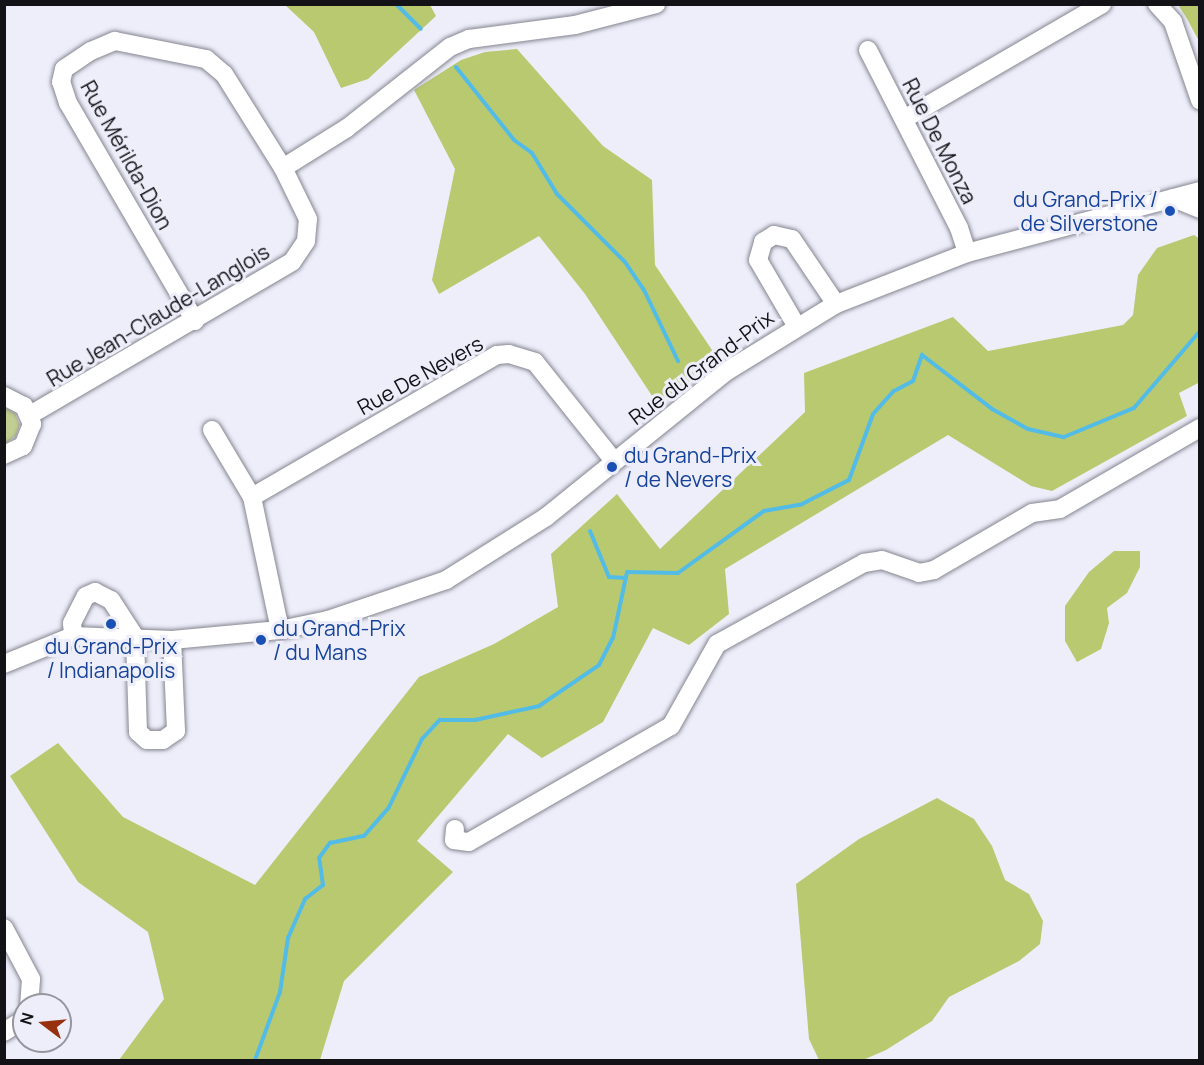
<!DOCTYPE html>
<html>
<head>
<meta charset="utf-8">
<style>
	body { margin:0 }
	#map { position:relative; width:1204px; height:1065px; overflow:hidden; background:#edeefa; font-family:Manrope,sans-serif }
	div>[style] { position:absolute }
	.green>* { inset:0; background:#c3cf92 }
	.forest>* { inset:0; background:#b9c970 }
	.stream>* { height:4px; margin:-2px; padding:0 2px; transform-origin:2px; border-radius:2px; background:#52bce7 }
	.roads { filter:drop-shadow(0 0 2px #858590) drop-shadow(0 0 2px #858590) }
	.minor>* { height:18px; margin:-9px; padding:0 9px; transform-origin:9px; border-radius:9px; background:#fff }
	.dots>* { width:16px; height:16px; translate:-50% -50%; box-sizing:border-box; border:3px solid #edeefa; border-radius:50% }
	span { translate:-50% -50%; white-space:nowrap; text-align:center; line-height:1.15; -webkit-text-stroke:6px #edeefa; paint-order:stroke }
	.street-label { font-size:21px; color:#131317 }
	.transit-label { font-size:21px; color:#164399 }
	.right { translate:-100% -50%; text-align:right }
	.left { translate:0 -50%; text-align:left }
	.frame { position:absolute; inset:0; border:6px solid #131317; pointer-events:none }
	.north { position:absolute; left:12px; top:993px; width:60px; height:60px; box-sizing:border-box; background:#edeefa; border:2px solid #96969f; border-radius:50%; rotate:286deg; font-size:16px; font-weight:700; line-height:24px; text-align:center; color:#131317 }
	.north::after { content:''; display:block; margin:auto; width:21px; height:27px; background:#97300d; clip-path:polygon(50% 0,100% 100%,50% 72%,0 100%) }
</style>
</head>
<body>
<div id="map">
	<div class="green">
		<i style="clip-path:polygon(4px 407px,15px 413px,20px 425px,16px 436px,5px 444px)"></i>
	</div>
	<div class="forest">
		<i style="clip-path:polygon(285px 5px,430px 5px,436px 16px,368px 79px,341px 88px,314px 32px)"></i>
		<i style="clip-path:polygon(1178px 5px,1199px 5px,1199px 41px,1186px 17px)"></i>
		<i style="clip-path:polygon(517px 49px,603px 146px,652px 180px,655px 265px,718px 359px,658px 405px,585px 294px,539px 236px,439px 294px,432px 280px,455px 169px,414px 90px,461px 60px,485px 52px)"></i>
		<i style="clip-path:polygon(1194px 235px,1200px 239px,1200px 382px,1179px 393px,1187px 416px,1052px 491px,1031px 486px,948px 435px,725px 569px,729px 614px,689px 645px,653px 628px,603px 722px,542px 758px,508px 734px,417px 841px,453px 872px,344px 981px,320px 1060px,119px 1060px,164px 999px,148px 932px,78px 882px,10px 776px,58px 743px,123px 817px,255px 885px,419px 677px,494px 644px,558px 607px,551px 554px,617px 494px,660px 549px,805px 412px,804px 373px,953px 317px,988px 351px,1123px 325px,1133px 315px,1138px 275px,1157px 248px)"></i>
		<i style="clip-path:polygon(1114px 551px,1140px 551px,1140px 567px,1127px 593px,1107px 608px,1109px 623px,1101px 649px,1077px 662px,1065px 641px,1065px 606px,1089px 572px)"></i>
		<i style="clip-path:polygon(937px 798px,974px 819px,992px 846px,1005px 880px,1029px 894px,1043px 921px,1040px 944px,1019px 961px,949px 997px,932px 1021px,886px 1050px,863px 1060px,819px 1060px,809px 1039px,796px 884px,859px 839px)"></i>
	</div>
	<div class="stream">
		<i style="left:396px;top:4px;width:35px;rotate:45deg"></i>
		<i style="left:456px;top:67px;width:93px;rotate:51.5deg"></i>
		<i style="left:514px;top:140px;width:22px;rotate:36deg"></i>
		<i style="left:532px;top:153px;width:48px;rotate:58.6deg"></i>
		<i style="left:557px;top:194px;width:96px;rotate:45deg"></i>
		<i style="left:625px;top:262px;width:34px;rotate:56deg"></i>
		<i style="left:644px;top:290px;width:79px;rotate:64.4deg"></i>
		<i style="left:590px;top:531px;width:50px;rotate:67.6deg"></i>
		<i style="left:609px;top:577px;width:17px;rotate:3deg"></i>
		<i style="left:255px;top:1060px;width:72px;rotate:-69.8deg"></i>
		<i style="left:280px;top:992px;width:55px;rotate:-81.6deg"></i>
		<i style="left:288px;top:938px;width:43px;rotate:-66.4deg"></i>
		<i style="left:305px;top:899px;width:23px;rotate:-38deg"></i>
		<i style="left:323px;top:885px;width:27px;rotate:-98deg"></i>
		<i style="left:319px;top:858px;width:19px;rotate:-54deg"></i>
		<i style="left:330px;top:843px;width:35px;rotate:-12deg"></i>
		<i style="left:364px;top:836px;width:38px;rotate:-49deg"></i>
		<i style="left:389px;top:807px;width:76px;rotate:-64.1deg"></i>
		<i style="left:422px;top:739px;width:26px;rotate:-47deg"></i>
		<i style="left:440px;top:720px;width:35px"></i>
		<i style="left:475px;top:720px;width:66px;rotate:-12.3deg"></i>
		<i style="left:539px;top:706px;width:73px;rotate:-34.3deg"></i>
		<i style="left:599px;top:665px;width:30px;rotate:-63deg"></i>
		<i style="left:613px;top:638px;width:67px;rotate:-78deg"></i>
		<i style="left:627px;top:572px;width:51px;rotate:1.1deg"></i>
		<i style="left:678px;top:573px;width:106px;rotate:-35.8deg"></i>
		<i style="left:764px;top:511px;width:39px;rotate:-10deg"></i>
		<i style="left:802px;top:504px;width:53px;rotate:-27.1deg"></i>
		<i style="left:849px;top:480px;width:70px;rotate:-70deg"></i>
		<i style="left:873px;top:414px;width:31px;rotate:-48deg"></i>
		<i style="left:894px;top:391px;width:21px;rotate:-28deg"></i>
		<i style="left:913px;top:381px;width:28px;rotate:-71deg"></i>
		<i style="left:922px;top:355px;width:88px;rotate:37.6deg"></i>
		<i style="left:992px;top:409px;width:41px;rotate:29.1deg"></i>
		<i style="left:1028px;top:429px;width:37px;rotate:13deg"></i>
		<i style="left:1064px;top:437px;width:76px;rotate:-22.5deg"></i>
		<i style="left:1134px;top:408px;width:101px;rotate:-49.4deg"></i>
	</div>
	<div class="roads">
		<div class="minor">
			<i style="left:1157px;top:4px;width:24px;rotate:48deg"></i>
			<i style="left:1173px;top:22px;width:83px;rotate:70.9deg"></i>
			<i style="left:868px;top:50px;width:200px;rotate:62.9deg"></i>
			<i style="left:959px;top:228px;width:26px;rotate:72deg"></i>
			<i style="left:904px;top:119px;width:229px;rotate:-30.1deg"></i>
			<i style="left:1173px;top:198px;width:29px;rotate:22deg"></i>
			<i style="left:195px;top:321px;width:252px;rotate:-120.2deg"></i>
			<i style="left:68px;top:103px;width:22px;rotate:-108deg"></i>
			<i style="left:61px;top:82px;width:13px;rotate:-77deg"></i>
			<i style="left:64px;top:69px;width:32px;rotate:-34deg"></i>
			<i style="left:91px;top:51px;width:26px;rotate:-23deg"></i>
			<i style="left:115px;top:41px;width:93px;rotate:11.2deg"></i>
			<i style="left:206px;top:59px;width:23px;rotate:40deg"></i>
			<i style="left:224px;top:74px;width:111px;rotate:57.9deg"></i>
			<i style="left:796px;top:325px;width:75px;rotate:-120.3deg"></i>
			<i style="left:758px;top:260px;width:19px;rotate:-74deg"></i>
			<i style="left:763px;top:242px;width:13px;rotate:-32deg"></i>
			<i style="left:774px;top:235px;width:18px;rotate:13deg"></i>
			<i style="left:792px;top:239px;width:78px;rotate:55.9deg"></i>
			<i style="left:4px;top:396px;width:22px;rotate:27deg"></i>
			<i style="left:24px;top:406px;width:20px;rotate:66deg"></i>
			<i style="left:32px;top:424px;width:24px;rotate:112deg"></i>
			<i style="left:23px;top:446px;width:21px;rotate:155deg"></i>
			<i style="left:30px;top:415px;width:303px;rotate:-30.3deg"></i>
			<i style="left:292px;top:262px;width:25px;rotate:-56deg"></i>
			<i style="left:306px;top:241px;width:22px;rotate:-85deg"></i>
			<i style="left:308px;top:219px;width:57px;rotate:-116.1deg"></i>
			<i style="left:283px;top:168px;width:75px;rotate:-32deg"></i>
			<i style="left:347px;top:128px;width:131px;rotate:-38.2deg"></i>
			<i style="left:450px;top:47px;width:21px;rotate:-23deg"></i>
			<i style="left:469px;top:39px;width:107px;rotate:-7.5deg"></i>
			<i style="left:575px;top:25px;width:84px;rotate:-14.5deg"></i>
			<i style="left:212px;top:430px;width:78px;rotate:59.2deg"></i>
			<i style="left:252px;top:497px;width:136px;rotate:78.1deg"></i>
			<i style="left:252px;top:497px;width:283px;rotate:-30.1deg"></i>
			<i style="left:497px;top:355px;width:12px;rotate:-5deg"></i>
			<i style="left:509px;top:354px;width:27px;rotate:17deg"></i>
			<i style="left:535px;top:362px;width:127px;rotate:51.4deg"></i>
			<i style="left:73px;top:636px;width:13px;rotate:-94deg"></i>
			<i style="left:72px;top:623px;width:30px;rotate:-63deg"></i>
			<i style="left:86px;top:596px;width:10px;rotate:-24deg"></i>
			<i style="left:95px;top:592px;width:18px;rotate:27deg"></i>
			<i style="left:111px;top:600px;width:44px;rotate:57deg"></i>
			<i style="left:135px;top:637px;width:95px;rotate:88.2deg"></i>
			<i style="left:138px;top:732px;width:12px;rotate:42deg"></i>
			<i style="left:147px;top:740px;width:16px"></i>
			<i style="left:163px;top:740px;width:16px;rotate:-35deg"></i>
			<i style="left:176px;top:731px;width:91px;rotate:-92.5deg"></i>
			<i style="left:4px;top:664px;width:74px;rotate:-22.1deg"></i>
			<i style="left:73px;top:636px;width:99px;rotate:2.3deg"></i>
			<i style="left:172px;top:640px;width:108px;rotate:-5.3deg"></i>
			<i style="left:280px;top:630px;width:49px;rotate:-11.8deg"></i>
			<i style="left:328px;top:620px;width:125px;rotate:-18.7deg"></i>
			<i style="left:446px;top:580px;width:118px;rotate:-32.2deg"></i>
			<i style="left:546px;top:517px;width:233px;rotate:-38.9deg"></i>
			<i style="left:727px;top:371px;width:128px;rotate:-31.6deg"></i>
			<i style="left:836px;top:304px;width:141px;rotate:-21.3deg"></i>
			<i style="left:967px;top:253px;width:241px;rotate:-14.9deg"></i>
			<i style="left:455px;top:829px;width:11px;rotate:95deg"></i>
			<i style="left:454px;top:840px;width:15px;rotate:8deg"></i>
			<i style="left:469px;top:842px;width:233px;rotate:-29.9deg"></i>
			<i style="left:671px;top:726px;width:94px;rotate:-60.7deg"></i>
			<i style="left:717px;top:644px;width:168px;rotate:-28.9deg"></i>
			<i style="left:864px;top:563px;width:18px;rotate:-9deg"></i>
			<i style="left:882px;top:560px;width:39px;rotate:19deg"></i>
			<i style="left:919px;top:573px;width:15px;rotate:-11deg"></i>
			<i style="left:934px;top:570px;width:113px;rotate:-30.2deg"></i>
			<i style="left:1032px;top:513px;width:28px;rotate:-8deg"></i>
			<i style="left:1060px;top:509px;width:162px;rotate:-30.1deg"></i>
			<i style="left:4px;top:928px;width:58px;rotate:62.1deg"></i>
			<i style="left:31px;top:979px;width:26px;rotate:94deg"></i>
			<i style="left:4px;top:1032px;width:24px;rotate:-33deg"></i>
		</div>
	</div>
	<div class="dots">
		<i style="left:1170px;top:211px;background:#1a4fb4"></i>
		<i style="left:612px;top:467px;background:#1a4fb4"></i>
		<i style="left:111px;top:624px;background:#1a4fb4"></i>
		<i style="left:261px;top:640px;background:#1a4fb4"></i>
	</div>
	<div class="street-label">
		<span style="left:940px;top:141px;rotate:63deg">Rue De Monza</span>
		<span style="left:127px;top:155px;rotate:61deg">Rue Mérilda-Dion</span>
		<span style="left:158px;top:315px;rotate:-31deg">Rue Jean-Claude-Langlois</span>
		<span style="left:701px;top:367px;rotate:-37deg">Rue du Grand-Prix</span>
		<span style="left:420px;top:375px;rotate:-29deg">Rue De Nevers</span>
	</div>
	<div class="transit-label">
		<span class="right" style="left:1158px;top:211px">du Grand-Prix /<br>de Silverstone</span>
		<span class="left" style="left:624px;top:467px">du Grand-Prix<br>/ de Nevers</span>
		<span class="left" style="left:273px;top:640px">du Grand-Prix<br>/ du Mans</span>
		<span style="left:111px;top:658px">du Grand-Prix<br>/ Indianapolis</span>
	</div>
	<div class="frame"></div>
	<div class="north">N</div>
</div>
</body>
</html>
